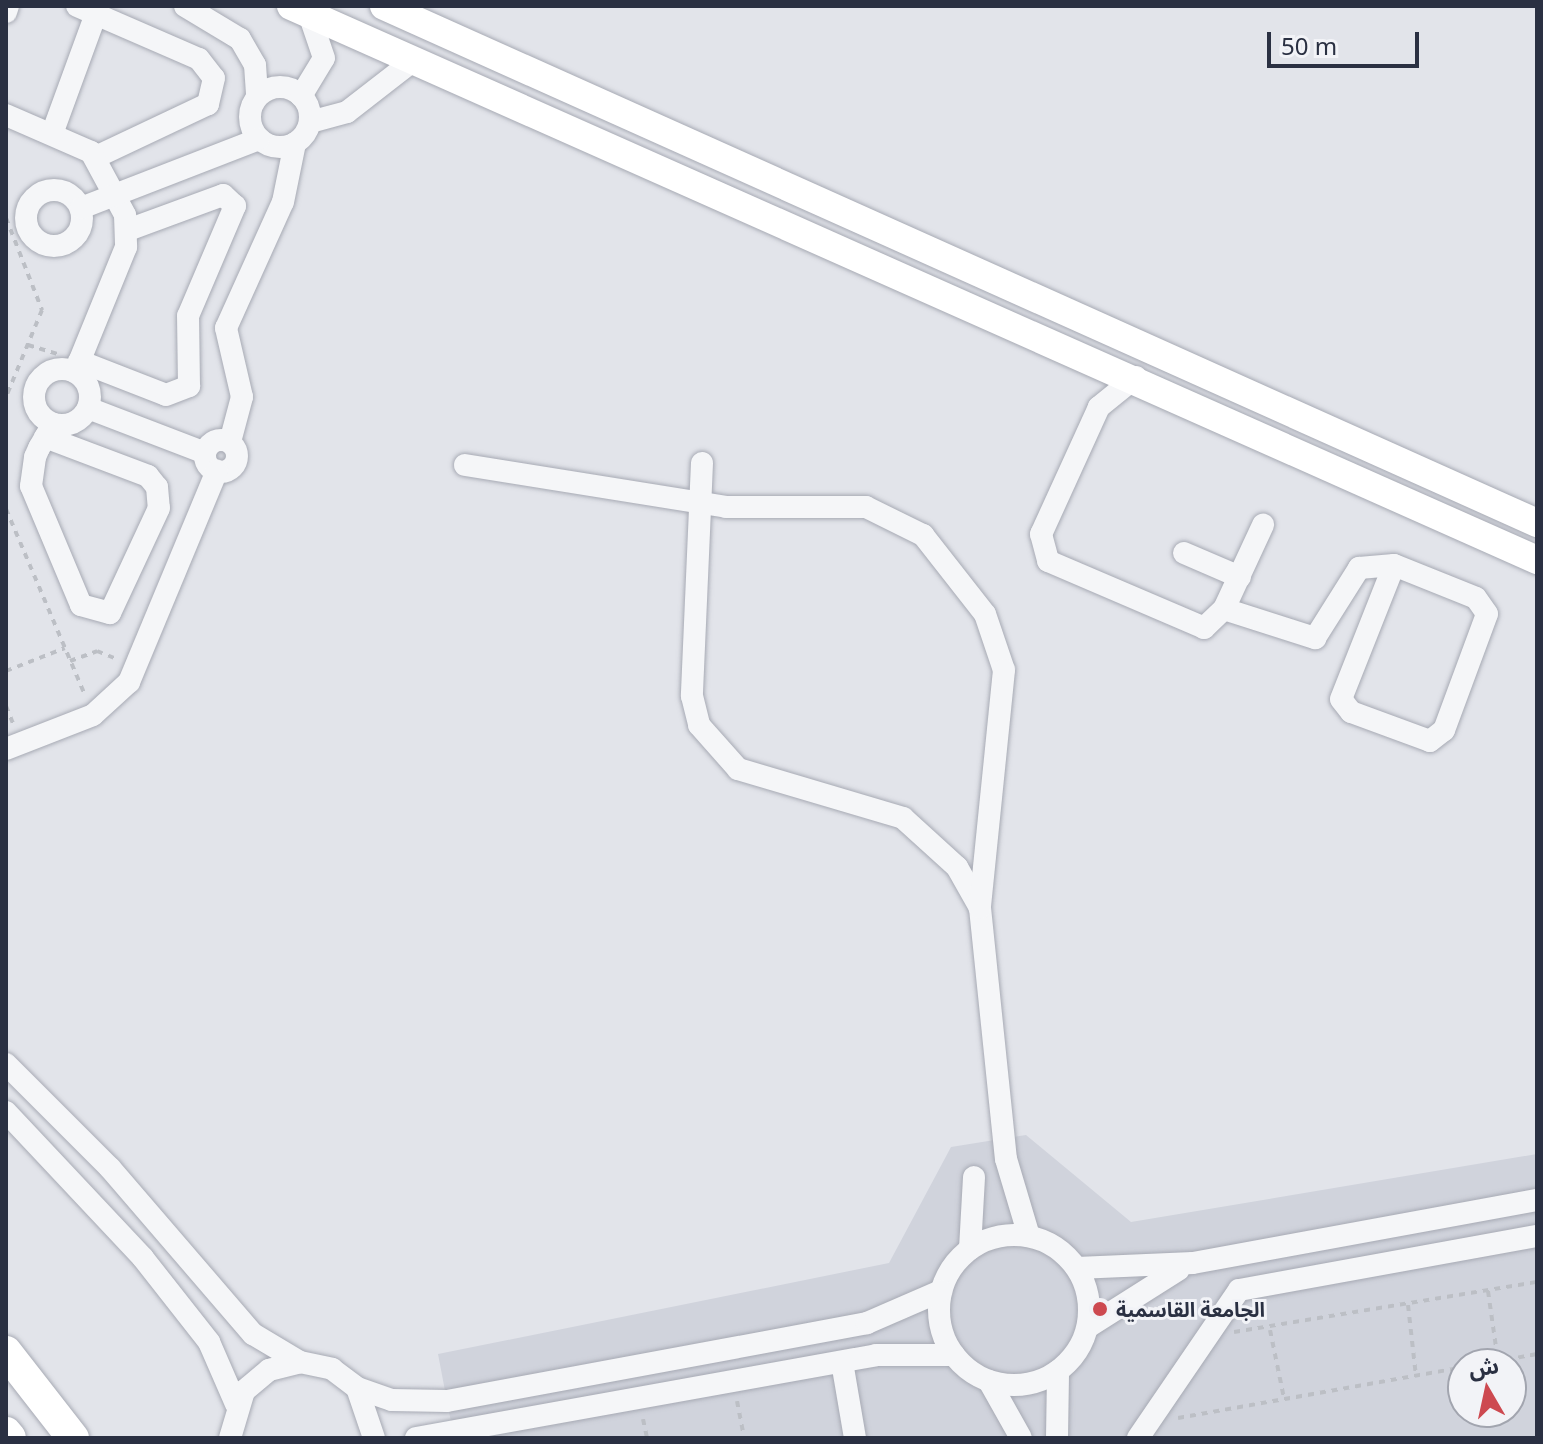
<!DOCTYPE html>
<html>
<head>
<meta charset="utf-8">
<style>
	body { margin:0 }
	#map { position:relative; width:1543px; height:1444px; overflow:hidden; background:#e2e4ea; font-family:"Noto Sans","Noto Sans Arabic",sans-serif }
	div>[style] { position:absolute }
	.built>* { inset:0; background:#d0d3dc }
	.path>* { height:4px; margin-top:-2px; transform-origin:0; background:repeating-linear-gradient(90deg,#bcbfc5 0 6px,transparent 0 12px) }
	.roads { filter:drop-shadow(0 0 2px #a7aab4) drop-shadow(0 0 2px #a7aab4) }
	.minor>* { height:22px; margin:-11px; padding:0 11px; transform-origin:11px; border-radius:11px; background:#f5f6f8 }
	.minor>.ring { margin:-11px; padding:0; box-sizing:content-box; background:none; border:22px solid #f5f6f8; border-radius:50% }
	.major>* { height:28px; margin:-14px; padding:0 14px; transform-origin:14px; border-radius:14px; background:#fff }
	.highway>* { height:32px; margin:-16px; padding:0 16px; transform-origin:16px; border-radius:16px; background:#fff }
	.dots>* { width:22px; height:22px; translate:-50% -50%; box-sizing:border-box; border:4px solid #f2f3f7; border-radius:50% }
	span { translate:-50% -50%; white-space:nowrap; text-align:center; line-height:1.15; -webkit-text-stroke:6px #f2f3f7; paint-order:stroke }
	.poi-label { font-size:20px; color:#2a3042; font-weight:700 }
	.left { translate:0 -50%; text-align:left }
	.frame { position:absolute; inset:0; border:8px solid #2a3042; pointer-events:none }
	.north { position:absolute; left:1447px; top:1348px; width:80px; height:80px; box-sizing:border-box; background:#f2f3f7; border:2px solid #a2a5af; border-radius:50%; rotate:351deg; font-size:22px; font-weight:700; line-height:32px; text-align:center; color:#2a3042 }
	.north::after { content:''; display:block; margin:auto; width:28px; height:36px; background:#cd4950; clip-path:polygon(50% 0,100% 100%,50% 72%,0 100%) }
	.scale { position:absolute; left:1267px; top:32px; width:152px; height:36px; box-sizing:border-box; border:4px solid #2a3042; border-top:0; padding-left:10px; font-size:24px; line-height:28px; white-space:nowrap; color:#2a3042; -webkit-text-stroke:6px #f2f3f7; paint-order:stroke }
</style>
</head>
<body>
<div id="map">
	<div class="built">
		<i style="clip-path:polygon(evenodd,1026px 1135px,1131px 1222px,1537px 1154px,1537px 1438px,454px 1438px,438px 1354px,889px 1263px,951px 1147px,1026px 1135px,1463px 1364px,1511px 1364px,1511px 1412px,1463px 1412px,1463px 1364px)"></i>
	</div>
	<div class="path">
		<i style="left:6px;top:218px;width:99px;rotate:68.6deg"></i>
		<i style="left:42px;top:310px;width:94px;rotate:112.5deg"></i>
		<i style="left:28px;top:345px;width:34px;rotate:17deg"></i>
		<i style="left:6px;top:509px;width:202px;rotate:67deg"></i>
		<i style="left:70px;top:661px;width:29px;rotate:-20deg"></i>
		<i style="left:97px;top:651px;width:22px;rotate:22deg"></i>
		<i style="left:6px;top:671px;width:63px;rotate:-21.3deg"></i>
		<i style="left:6px;top:706px;width:22px;rotate:68deg"></i>
		<i style="left:1488px;top:1291px;width:71px;rotate:81.9deg"></i>
		<i style="left:1408px;top:1305px;width:71px;rotate:83.6deg"></i>
		<i style="left:1270px;top:1330px;width:69px;rotate:78.4deg"></i>
		<i style="left:1234px;top:1332px;width:307px;rotate:-9.4deg"></i>
		<i style="left:1483px;top:1364px;width:55px;rotate:-10.5deg"></i>
		<i style="left:737px;top:1401px;width:38px;rotate:79deg"></i>
		<i style="left:1178px;top:1418px;width:290px;rotate:-10.1deg"></i>
		<i style="left:643px;top:1419px;width:19px;rotate:78deg"></i>
	</div>
	<div class="roads">
		<div class="minor">
			<i style="left:77px;top:6px;width:133px;rotate:23.5deg"></i>
			<i style="left:199px;top:59px;width:24px;rotate:52deg"></i>
			<i style="left:214px;top:78px;width:27px;rotate:103deg"></i>
			<i style="left:208px;top:104px;width:124px;rotate:154.7deg"></i>
			<i style="left:185px;top:6px;width:64px;rotate:31deg"></i>
			<i style="left:240px;top:39px;width:30px;rotate:60deg"></i>
			<i style="left:255px;top:65px;width:31px;rotate:86deg"></i>
			<i style="left:6px;top:12px;width:6px;rotate:-72deg"></i>
			<i class="ring" style="left:250px;top:87px;width:38px;height:38px"></i>
			<i style="left:301px;top:96px;width:44px;rotate:-58.8deg"></i>
			<i style="left:324px;top:58px;width:46px;rotate:-108.8deg"></i>
			<i style="left:6px;top:115px;width:93px;rotate:23.5deg"></i>
			<i style="left:91px;top:152px;width:72px;rotate:61.6deg"></i>
			<i style="left:125px;top:215px;width:32px;rotate:88deg"></i>
			<i style="left:126px;top:247px;width:135px;rotate:112.2deg"></i>
			<i style="left:310px;top:122px;width:38px;rotate:-15deg"></i>
			<i style="left:347px;top:112px;width:85px;rotate:-37.8deg"></i>
			<i style="left:52px;top:134px;width:128px;rotate:-69.9deg"></i>
			<i class="ring" style="left:26px;top:190px;width:34px;height:34px"></i>
			<i style="left:81px;top:208px;width:191px;rotate:-21.2deg"></i>
			<i style="left:79px;top:361px;width:93px;rotate:21.3deg"></i>
			<i style="left:166px;top:395px;width:25px;rotate:-21deg"></i>
			<i style="left:189px;top:386px;width:70px;rotate:-90.8deg"></i>
			<i style="left:188px;top:316px;width:120px;rotate:-66.9deg"></i>
			<i style="left:235px;top:206px;width:16px;rotate:-137deg"></i>
			<i style="left:223px;top:195px;width:101px;rotate:159.8deg"></i>
			<i class="ring" style="left:34px;top:369px;width:34px;height:34px"></i>
			<i style="left:1136px;top:377px;width:48px;rotate:141deg"></i>
			<i style="left:1099px;top:407px;width:140px;rotate:114.5deg"></i>
			<i style="left:1041px;top:534px;width:28px;rotate:75deg"></i>
			<i style="left:1048px;top:561px;width:170px;rotate:23.2deg"></i>
			<i style="left:1204px;top:628px;width:28px;rotate:-44deg"></i>
			<i style="left:1224px;top:609px;width:93px;rotate:-65.1deg"></i>
			<i style="left:88px;top:408px;width:125px;rotate:21deg"></i>
			<i style="left:45px;top:437px;width:110px;rotate:20.7deg"></i>
			<i style="left:148px;top:476px;width:14px;rotate:51deg"></i>
			<i style="left:157px;top:487px;width:21px;rotate:85deg"></i>
			<i style="left:159px;top:508px;width:116px;rotate:115deg"></i>
			<i style="left:110px;top:613px;width:30px;rotate:-165deg"></i>
			<i style="left:81px;top:605px;width:129px;rotate:-112.8deg"></i>
			<i style="left:31px;top:486px;width:29px;rotate:-82deg"></i>
			<i style="left:35px;top:457px;width:10px;rotate:-66deg"></i>
			<i style="left:39px;top:448px;width:28px;rotate:-60deg"></i>
			<i class="ring" style="left:205px;top:440px;width:10px;height:10px"></i>
			<i style="left:230px;top:442px;width:47px;rotate:-75.1deg"></i>
			<i style="left:242px;top:397px;width:71px;rotate:-103.1deg"></i>
			<i style="left:226px;top:328px;width:138px;rotate:-65.7deg"></i>
			<i style="left:283px;top:202px;width:60px;rotate:-78.5deg"></i>
			<i style="left:702px;top:463px;width:233px;rotate:92.5deg"></i>
			<i style="left:692px;top:696px;width:30px;rotate:76deg"></i>
			<i style="left:699px;top:725px;width:59px;rotate:48.4deg"></i>
			<i style="left:738px;top:769px;width:172px;rotate:16.5deg"></i>
			<i style="left:903px;top:818px;width:73px;rotate:42.2deg"></i>
			<i style="left:957px;top:867px;width:47px;rotate:60.7deg"></i>
			<i style="left:980px;top:908px;width:252px;rotate:84.1deg"></i>
			<i style="left:1006px;top:1159px;width:80px;rotate:73.4deg"></i>
			<i style="left:465px;top:465px;width:264px;rotate:9.1deg"></i>
			<i style="left:726px;top:507px;width:140px"></i>
			<i style="left:866px;top:507px;width:64px;rotate:26.2deg"></i>
			<i style="left:923px;top:535px;width:100px;rotate:51.9deg"></i>
			<i style="left:985px;top:614px;width:59px;rotate:71.3deg"></i>
			<i style="left:1004px;top:670px;width:239px;rotate:95.8deg"></i>
			<i style="left:1184px;top:553px;width:61px;rotate:23.2deg"></i>
			<i style="left:1394px;top:565px;width:88px;rotate:21.9deg"></i>
			<i style="left:1476px;top:598px;width:19px;rotate:55deg"></i>
			<i style="left:1487px;top:614px;width:124px;rotate:110.3deg"></i>
			<i style="left:1444px;top:730px;width:18px;rotate:142deg"></i>
			<i style="left:1430px;top:741px;width:84px;rotate:-159.8deg"></i>
			<i style="left:1351px;top:712px;width:16px;rotate:-128deg"></i>
			<i style="left:1341px;top:699px;width:144px;rotate:-68.4deg"></i>
			<i style="left:1224px;top:609px;width:96px;rotate:17.7deg"></i>
			<i style="left:1315px;top:638px;width:83px;rotate:-57.8deg"></i>
			<i style="left:1359px;top:568px;width:35px;rotate:-5deg"></i>
			<i style="left:6px;top:749px;width:93px;rotate:-21.3deg"></i>
			<i style="left:93px;top:715px;width:49px;rotate:-42.5deg"></i>
			<i style="left:129px;top:682px;width:229px;rotate:-67.4deg"></i>
			<i style="left:6px;top:1064px;width:147px;rotate:45deg"></i>
			<i style="left:110px;top:1168px;width:219px;rotate:49.3deg"></i>
			<i style="left:253px;top:1334px;width:55px;rotate:30.8deg"></i>
			<i style="left:6px;top:1112px;width:200px;rotate:46.8deg"></i>
			<i style="left:143px;top:1258px;width:107px;rotate:51.8deg"></i>
			<i style="left:209px;top:1342px;width:68px;rotate:66.5deg"></i>
			<i class="ring" style="left:939px;top:1235px;width:128px;height:128px"></i>
			<i style="left:970px;top:1249px;width:72px;rotate:-86.8deg"></i>
			<i style="left:1077px;top:1268px;width:116px;rotate:-2.5deg"></i>
			<i style="left:1193px;top:1263px;width:350px;rotate:-10.4deg"></i>
			<i style="left:1088px;top:1327px;width:107px;rotate:-32.3deg"></i>
			<i style="left:842px;top:1362px;width:77px;rotate:80.3deg"></i>
			<i style="left:989px;top:1381px;width:65px;rotate:60.7deg"></i>
			<i style="left:357px;top:1388px;width:37px;rotate:19deg"></i>
			<i style="left:392px;top:1400px;width:55px;rotate:1deg"></i>
			<i style="left:447px;top:1401px;width:427px;rotate:-10.5deg"></i>
			<i style="left:867px;top:1323px;width:81px;rotate:-23.4deg"></i>
			<i style="left:230px;top:1438px;width:49px;rotate:-73.4deg"></i>
			<i style="left:244px;top:1391px;width:33px;rotate:-40deg"></i>
			<i style="left:269px;top:1370px;width:32px;rotate:-14deg"></i>
			<i style="left:300px;top:1362px;width:33px;rotate:12deg"></i>
			<i style="left:332px;top:1369px;width:31px;rotate:37deg"></i>
			<i style="left:357px;top:1388px;width:53px;rotate:71.2deg"></i>
			<i style="left:416px;top:1438px;width:467px;rotate:-10.2deg"></i>
			<i style="left:876px;top:1355px;width:78px"></i>
			<i style="left:1057px;top:1438px;width:67px;rotate:-89.1deg"></i>
			<i style="left:1138px;top:1438px;width:179px;rotate:-55.7deg"></i>
			<i style="left:1239px;top:1290px;width:303px;rotate:-10.3deg"></i>
		</div>
		<div class="major">
			<i style="left:291px;top:6px;width:1364px;rotate:23.97deg"></i>
			<i style="left:384px;top:6px;width:1264px;rotate:24.15deg"></i>
		</div>
		<div class="highway">
			<i style="left:6px;top:1352px;width:109px;rotate:52.1deg"></i>
			<i style="left:6px;top:1433px;width:6px;rotate:51deg"></i>
		</div>
	</div>
	<div class="dots">
		<i style="left:1100px;top:1309px;background:#cd4950"></i>
	</div>
	<div class="poi-label">
		<span class="left" style="left:1116px;top:1309px">الجامعة القاسمية</span>
	</div>
	<div class="frame"></div>
	<div class="north">ش</div>
	<div class="scale">50 m</div>
</div>
</body>
</html>
